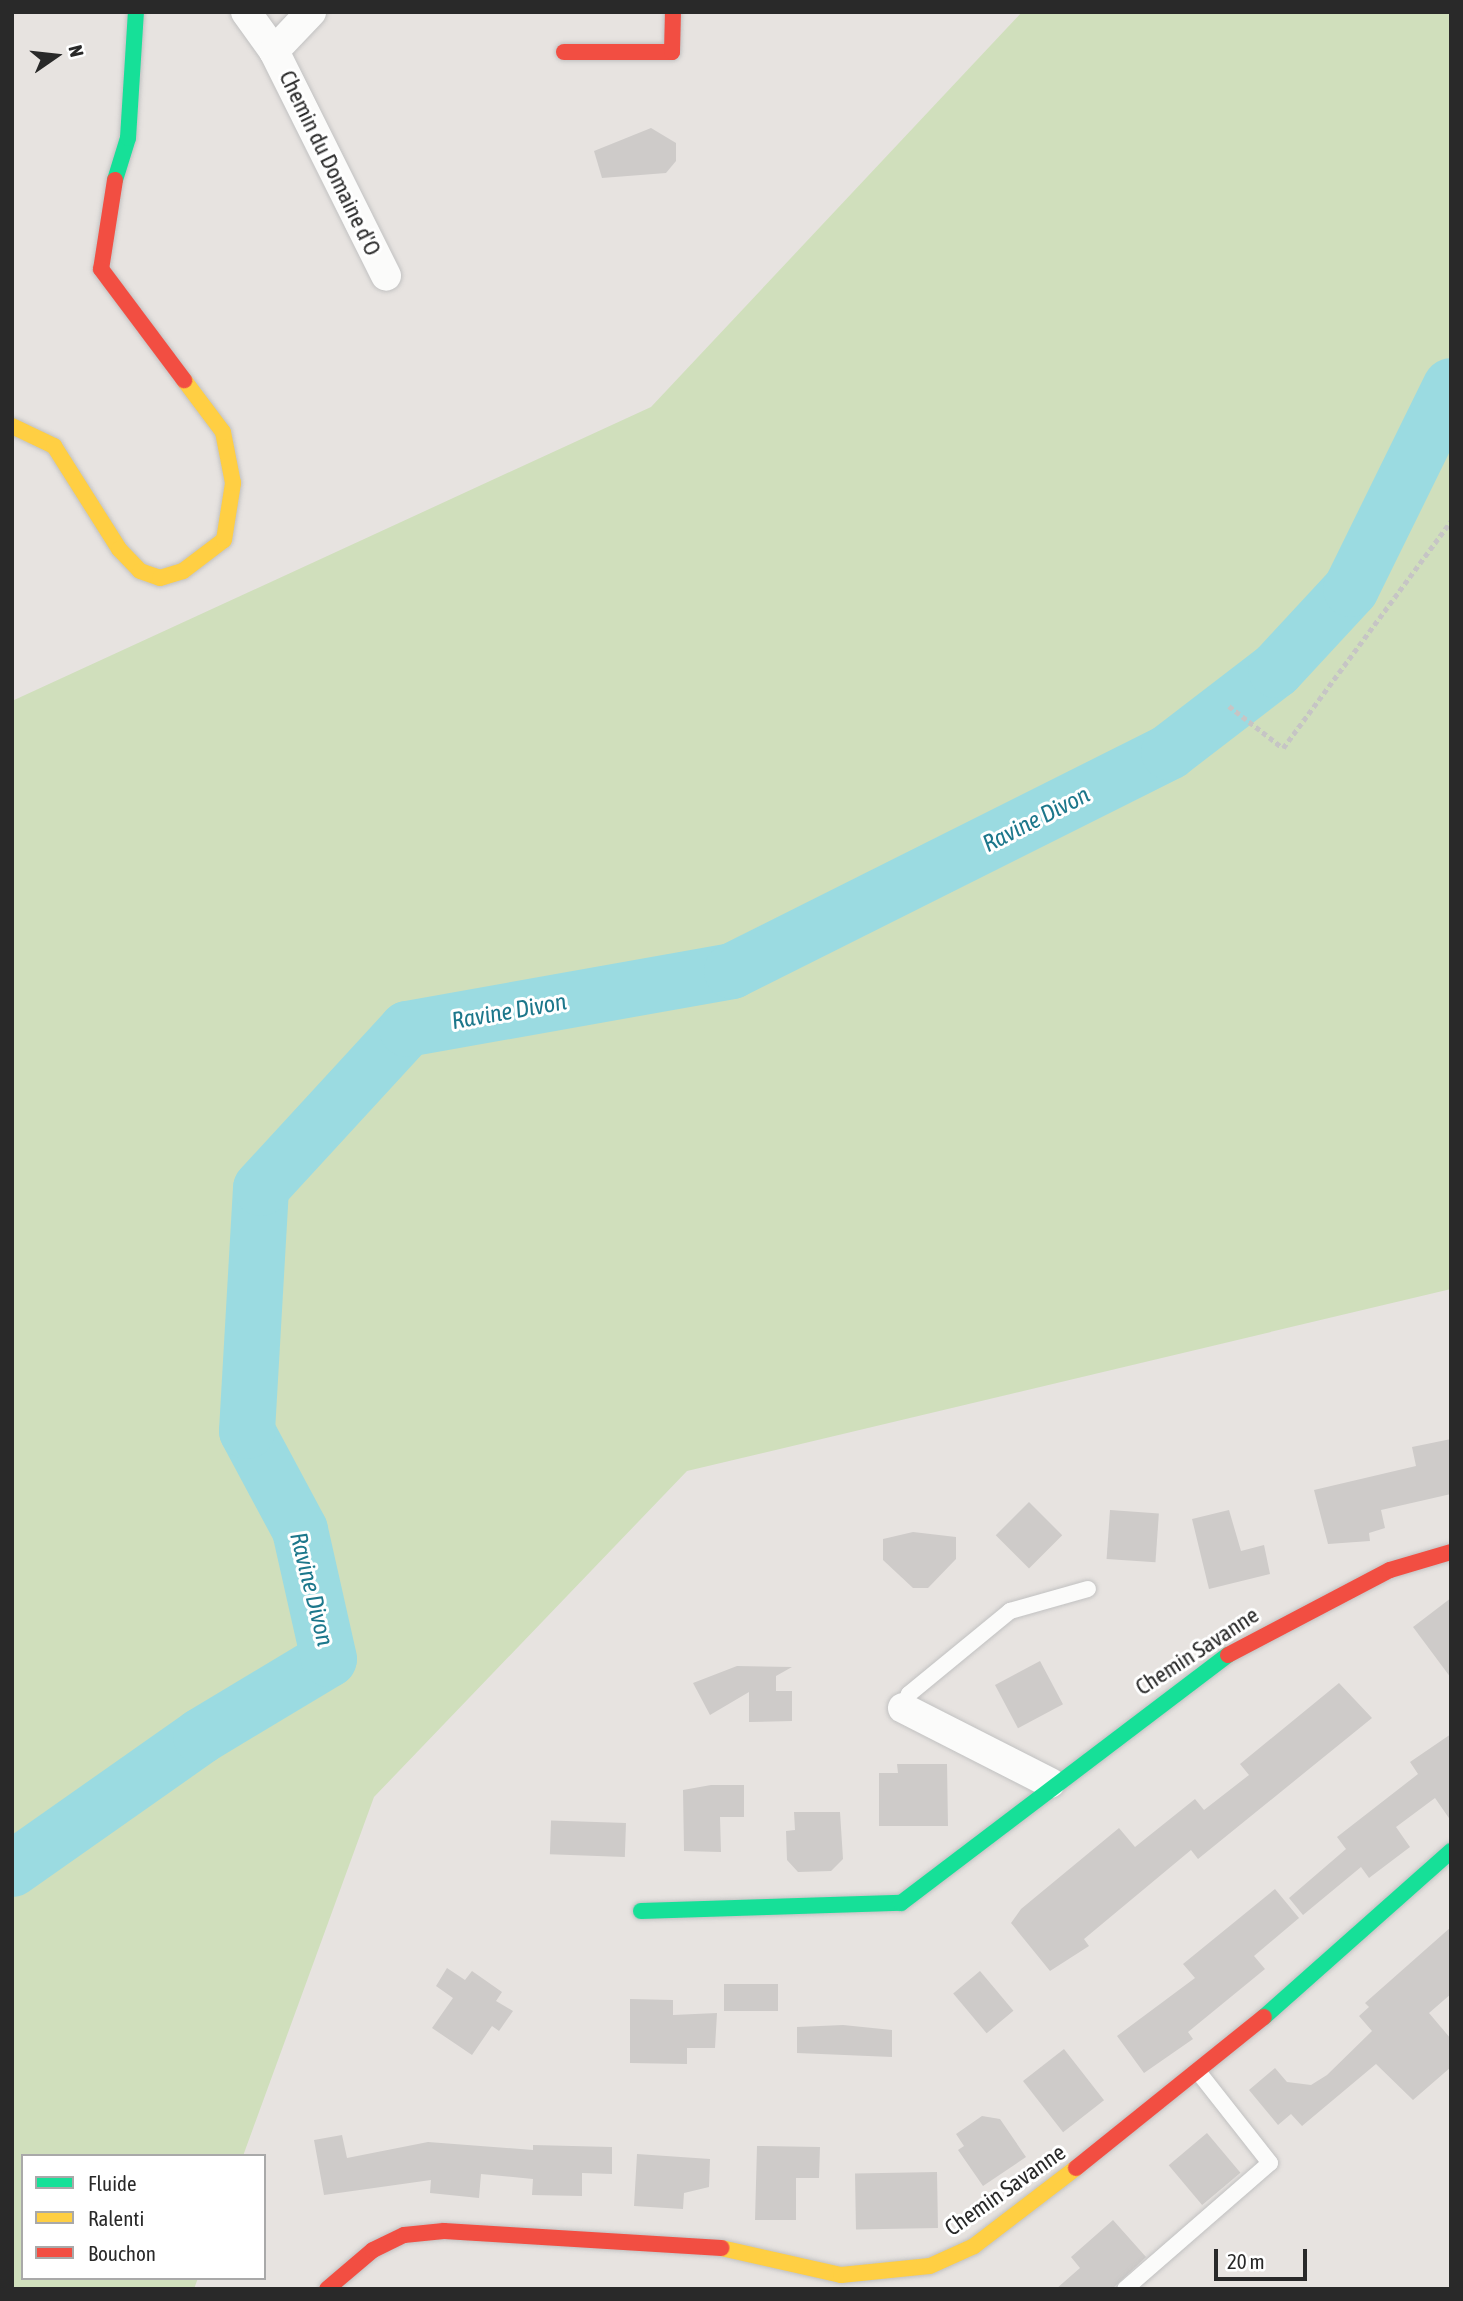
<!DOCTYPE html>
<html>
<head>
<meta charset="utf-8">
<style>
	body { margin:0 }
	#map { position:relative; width:1463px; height:2301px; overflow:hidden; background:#e7e3e0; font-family:"Asap Condensed",sans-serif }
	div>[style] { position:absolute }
	.green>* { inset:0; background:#d0dfbc }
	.river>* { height:56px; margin:-28px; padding:0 28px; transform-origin:28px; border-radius:28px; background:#9bdbe1 }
	.building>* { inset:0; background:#cecbc9; transform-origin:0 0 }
	.path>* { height:4.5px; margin-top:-2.25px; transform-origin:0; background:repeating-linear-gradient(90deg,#c6c5c5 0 5px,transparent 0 8.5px) }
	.roads { filter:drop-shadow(0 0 2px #c1c1c1) drop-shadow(0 0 2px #c1c1c1) }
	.lane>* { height:16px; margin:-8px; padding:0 8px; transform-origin:8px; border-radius:8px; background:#fbfbfa }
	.street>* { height:30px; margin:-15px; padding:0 15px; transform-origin:15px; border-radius:15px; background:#fbfbfa }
	.fast>* { height:16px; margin:-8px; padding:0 8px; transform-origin:8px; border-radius:8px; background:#16e098 }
	.slow>* { height:16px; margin:-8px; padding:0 8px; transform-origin:8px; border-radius:8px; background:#ffcf43 }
	.jam>* { height:16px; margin:-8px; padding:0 8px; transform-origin:8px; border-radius:8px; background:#f24e42 }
	span { translate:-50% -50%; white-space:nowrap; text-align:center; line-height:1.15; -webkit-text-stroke:6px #fff; paint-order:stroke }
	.street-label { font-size:23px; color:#292929 }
	.water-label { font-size:24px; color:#1c778b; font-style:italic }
	.frame { position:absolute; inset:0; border:14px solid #292929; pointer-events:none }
	.legend { position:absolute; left:21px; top:2154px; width:245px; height:126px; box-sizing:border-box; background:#fff; border:2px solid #a9a9a9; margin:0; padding:9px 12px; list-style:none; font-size:21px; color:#292929 }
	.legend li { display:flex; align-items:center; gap:14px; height:35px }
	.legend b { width:35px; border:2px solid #a9a9a9 }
	.north { position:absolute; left:21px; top:21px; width:70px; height:70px; -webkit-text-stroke:5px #fff; paint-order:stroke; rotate:76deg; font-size:19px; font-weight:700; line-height:28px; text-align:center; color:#292929 }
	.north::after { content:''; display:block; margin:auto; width:24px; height:32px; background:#292929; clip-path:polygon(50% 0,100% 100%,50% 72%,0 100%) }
	.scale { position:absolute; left:1214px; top:2249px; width:93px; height:32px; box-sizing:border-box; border:4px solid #292929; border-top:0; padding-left:9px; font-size:21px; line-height:24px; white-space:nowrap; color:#292929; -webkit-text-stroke:5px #fff; paint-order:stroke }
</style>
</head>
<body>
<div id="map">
	<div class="green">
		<i style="clip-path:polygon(1022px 12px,1451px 12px,1451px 1289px,687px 1471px,374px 1797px,243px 2156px,23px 2156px,23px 2278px,198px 2278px,194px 2289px,12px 2289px,12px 701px,651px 407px)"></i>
	</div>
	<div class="river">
		<i style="left:12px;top:1869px;width:231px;rotate:-35.1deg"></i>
		<i style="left:201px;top:1736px;width:149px;rotate:-31deg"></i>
		<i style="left:329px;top:1659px;width:132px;rotate:-102.7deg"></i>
		<i style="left:300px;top:1530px;width:112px;rotate:-118.2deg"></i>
		<i style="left:247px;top:1431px;width:243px;rotate:-86.7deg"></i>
		<i style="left:261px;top:1188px;width:216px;rotate:-47.4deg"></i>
		<i style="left:407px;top:1029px;width:330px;rotate:-10.1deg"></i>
		<i style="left:732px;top:971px;width:489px;rotate:-26.6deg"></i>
		<i style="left:1169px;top:752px;width:135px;rotate:-37.5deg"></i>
		<i style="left:1276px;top:670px;width:110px;rotate:-47.2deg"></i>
		<i style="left:1351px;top:589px;width:226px;rotate:-63.8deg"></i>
	</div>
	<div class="building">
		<i style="clip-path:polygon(651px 128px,676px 143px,676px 161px,666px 173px,602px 178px,594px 151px)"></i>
		<i style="clip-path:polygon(1451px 1439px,1451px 1494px,1381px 1510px,1385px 1528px,1369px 1533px,1370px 1541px,1328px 1544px,1314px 1490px,1416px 1466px,1412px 1447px)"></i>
		<i style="left:1029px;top:1502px;width:47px;height:47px;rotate:45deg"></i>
		<i style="left:1110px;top:1510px;width:49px;height:49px;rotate:4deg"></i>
		<i style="clip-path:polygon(1229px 1510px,1241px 1551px,1264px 1545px,1270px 1574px,1209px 1589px,1192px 1519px)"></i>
		<i style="clip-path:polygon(913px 1532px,956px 1537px,956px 1559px,928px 1588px,913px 1588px,883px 1560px,883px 1539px)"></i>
		<i style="clip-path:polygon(1451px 1598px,1451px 1678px,1413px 1627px)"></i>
		<i style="left:1040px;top:1661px;width:49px;height:51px;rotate:62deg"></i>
		<i style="clip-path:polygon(737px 1666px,792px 1667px,776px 1676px,776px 1691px,792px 1691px,792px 1721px,749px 1722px,749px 1692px,710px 1715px,693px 1683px)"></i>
		<i style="clip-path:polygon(1339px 1683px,1372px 1718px,1198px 1859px,1191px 1850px,1084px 1939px,1089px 1946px,1050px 1971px,1011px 1923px,1021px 1909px,1119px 1828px,1135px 1847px,1195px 1799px,1204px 1810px,1249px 1775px,1240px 1764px)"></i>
		<i style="clip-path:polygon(1451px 1734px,1451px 1821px,1435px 1798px,1396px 1827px,1410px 1847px,1369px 1878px,1361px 1867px,1303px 1915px,1289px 1898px,1346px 1849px,1337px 1837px,1418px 1774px,1410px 1762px)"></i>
		<i style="clip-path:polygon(897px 1764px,947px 1764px,948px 1826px,879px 1826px,879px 1773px,898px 1773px)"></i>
		<i style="clip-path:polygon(711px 1785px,744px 1785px,744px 1817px,720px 1817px,721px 1852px,684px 1851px,683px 1790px)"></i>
		<i style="clip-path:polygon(794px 1812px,840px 1812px,843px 1859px,831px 1871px,798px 1872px,787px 1860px,786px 1831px,795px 1830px)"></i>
		<i style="left:626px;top:1823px;width:34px;height:75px;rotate:92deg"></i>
		<i style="clip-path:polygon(1275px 1889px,1299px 1918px,1254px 1956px,1265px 1969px,1188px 2032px,1193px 2039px,1144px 2073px,1117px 2036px,1195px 1978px,1183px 1964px)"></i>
		<i style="clip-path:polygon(1451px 1927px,1451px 1994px,1429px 2013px,1451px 2039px,1451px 2067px,1413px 2100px,1376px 2064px,1302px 2126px,1291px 2114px,1278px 2125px,1249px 2090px,1275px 2068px,1287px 2082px,1311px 2085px,1327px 2075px,1372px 2031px,1359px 2016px,1369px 2007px,1365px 2003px)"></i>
		<i style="clip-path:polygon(447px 1968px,465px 1980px,472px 1971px,502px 1992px,496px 2001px,513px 2011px,499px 2031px,492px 2026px,472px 2055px,432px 2028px,453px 1998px,436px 1986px)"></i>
		<i style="left:980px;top:1971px;width:52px;height:35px;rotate:50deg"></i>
		<i style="left:724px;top:1984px;width:54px;height:27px"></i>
		<i style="clip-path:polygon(630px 1999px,673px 2000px,673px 2015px,717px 2013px,715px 2048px,687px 2048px,687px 2064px,630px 2063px)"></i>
		<i style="clip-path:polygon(843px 2025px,892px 2030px,892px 2057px,797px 2053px,797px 2027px)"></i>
		<i style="left:1064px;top:2049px;width:65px;height:52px;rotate:52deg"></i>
		<i style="clip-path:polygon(982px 2116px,1000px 2119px,1026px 2157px,983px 2186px,958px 2150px,964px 2146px,956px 2134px)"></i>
		<i style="left:1207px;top:2133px;width:52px;height:50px;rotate:50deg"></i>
		<i style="clip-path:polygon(342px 2135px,347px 2158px,428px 2142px,533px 2150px,533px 2145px,612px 2147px,612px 2174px,582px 2173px,582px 2196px,532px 2195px,533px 2179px,481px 2174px,479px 2198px,430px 2193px,431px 2180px,324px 2195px,314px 2140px)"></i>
		<i style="clip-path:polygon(757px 2146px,820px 2147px,819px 2178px,796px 2178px,796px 2220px,755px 2220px)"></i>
		<i style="clip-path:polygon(637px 2154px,710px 2159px,709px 2187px,684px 2193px,683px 2209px,634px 2206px)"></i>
		<i style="left:937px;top:2172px;width:56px;height:82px;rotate:89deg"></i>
		<i style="clip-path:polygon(1113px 2220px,1146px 2257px,1112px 2289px,1056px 2289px,1080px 2268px,1071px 2257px)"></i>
	</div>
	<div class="path">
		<i style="left:1229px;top:706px;width:68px;rotate:37.9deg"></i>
		<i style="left:1283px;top:748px;width:282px;rotate:-53.5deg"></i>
	</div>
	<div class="roads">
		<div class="lane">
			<i style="left:903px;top:1708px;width:15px;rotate:-67deg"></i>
			<i style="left:909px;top:1694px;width:131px;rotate:-39.4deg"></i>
			<i style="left:1010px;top:1611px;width:81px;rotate:-15.8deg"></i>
			<i style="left:1125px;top:2289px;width:192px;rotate:-41deg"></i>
			<i style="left:1270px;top:2163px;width:113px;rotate:-128.2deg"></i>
		</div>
		<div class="street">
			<i style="left:246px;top:12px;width:48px;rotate:54.3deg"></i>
			<i style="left:274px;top:51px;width:251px;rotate:63.5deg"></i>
			<i style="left:274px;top:51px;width:54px;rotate:-46.5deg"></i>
			<i style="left:903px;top:1708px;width:165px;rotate:27deg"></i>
		</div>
		<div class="fast">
			<i style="left:115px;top:180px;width:44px;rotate:-72.8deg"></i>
			<i style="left:128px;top:138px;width:126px;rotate:-86.4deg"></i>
			<i style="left:641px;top:1911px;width:260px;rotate:-1.8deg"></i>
			<i style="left:901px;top:1903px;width:410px;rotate:-37.2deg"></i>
			<i style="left:1264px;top:2017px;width:250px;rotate:-41.6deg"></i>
		</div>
		<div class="slow">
			<i style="left:12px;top:426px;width:47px;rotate:25.5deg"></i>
			<i style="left:54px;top:446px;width:122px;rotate:57.7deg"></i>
			<i style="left:119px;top:549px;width:30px;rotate:46deg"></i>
			<i style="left:140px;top:571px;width:21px;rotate:19deg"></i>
			<i style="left:160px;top:578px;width:24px;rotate:-17deg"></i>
			<i style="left:183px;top:571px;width:51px;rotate:-37.1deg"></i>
			<i style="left:224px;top:540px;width:58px;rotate:-81deg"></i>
			<i style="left:233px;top:483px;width:52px;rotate:-101.1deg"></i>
			<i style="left:223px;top:432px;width:65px;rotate:-126.9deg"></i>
			<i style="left:721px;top:2248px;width:123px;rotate:12.7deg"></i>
			<i style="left:841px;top:2275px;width:89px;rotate:-5.8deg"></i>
			<i style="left:930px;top:2266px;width:48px;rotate:-24.4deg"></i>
			<i style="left:974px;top:2246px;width:128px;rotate:-37.4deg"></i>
		</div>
		<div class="jam">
			<i style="left:564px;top:52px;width:108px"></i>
			<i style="left:672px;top:52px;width:40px;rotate:-88.6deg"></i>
			<i style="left:115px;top:180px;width:90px;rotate:98.9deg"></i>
			<i style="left:101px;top:269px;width:139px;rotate:53.2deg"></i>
			<i style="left:1228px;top:1655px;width:183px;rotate:-27.7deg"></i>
			<i style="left:1390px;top:1570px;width:64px;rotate:-16.4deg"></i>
			<i style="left:1076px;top:2168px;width:241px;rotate:-38.8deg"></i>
			<i style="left:327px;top:2289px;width:60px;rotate:-40.3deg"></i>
			<i style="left:373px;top:2250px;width:34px;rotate:-26deg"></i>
			<i style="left:404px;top:2235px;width:40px;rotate:-5.7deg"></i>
			<i style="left:444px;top:2231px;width:278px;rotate:3.5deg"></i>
		</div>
	</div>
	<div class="street-label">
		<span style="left:330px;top:163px;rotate:64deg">Chemin du Domaine d'O</span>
		<span style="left:1197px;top:1651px;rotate:-33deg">Chemin Savanne</span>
		<span style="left:1005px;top:2190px;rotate:-35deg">Chemin Savanne</span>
	</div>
	<div class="water-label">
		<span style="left:1036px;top:819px;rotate:-27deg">Ravine Divon</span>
		<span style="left:509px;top:1011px;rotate:-10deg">Ravine Divon</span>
		<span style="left:312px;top:1589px;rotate:76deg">Ravine Divon</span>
	</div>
	<div class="frame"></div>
	<ul class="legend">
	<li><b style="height:9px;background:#16e098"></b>Fluide</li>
	<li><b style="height:9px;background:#ffcf43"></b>Ralenti</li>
	<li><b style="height:9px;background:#f24e42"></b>Bouchon</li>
	</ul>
	<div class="north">N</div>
	<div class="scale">20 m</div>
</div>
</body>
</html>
